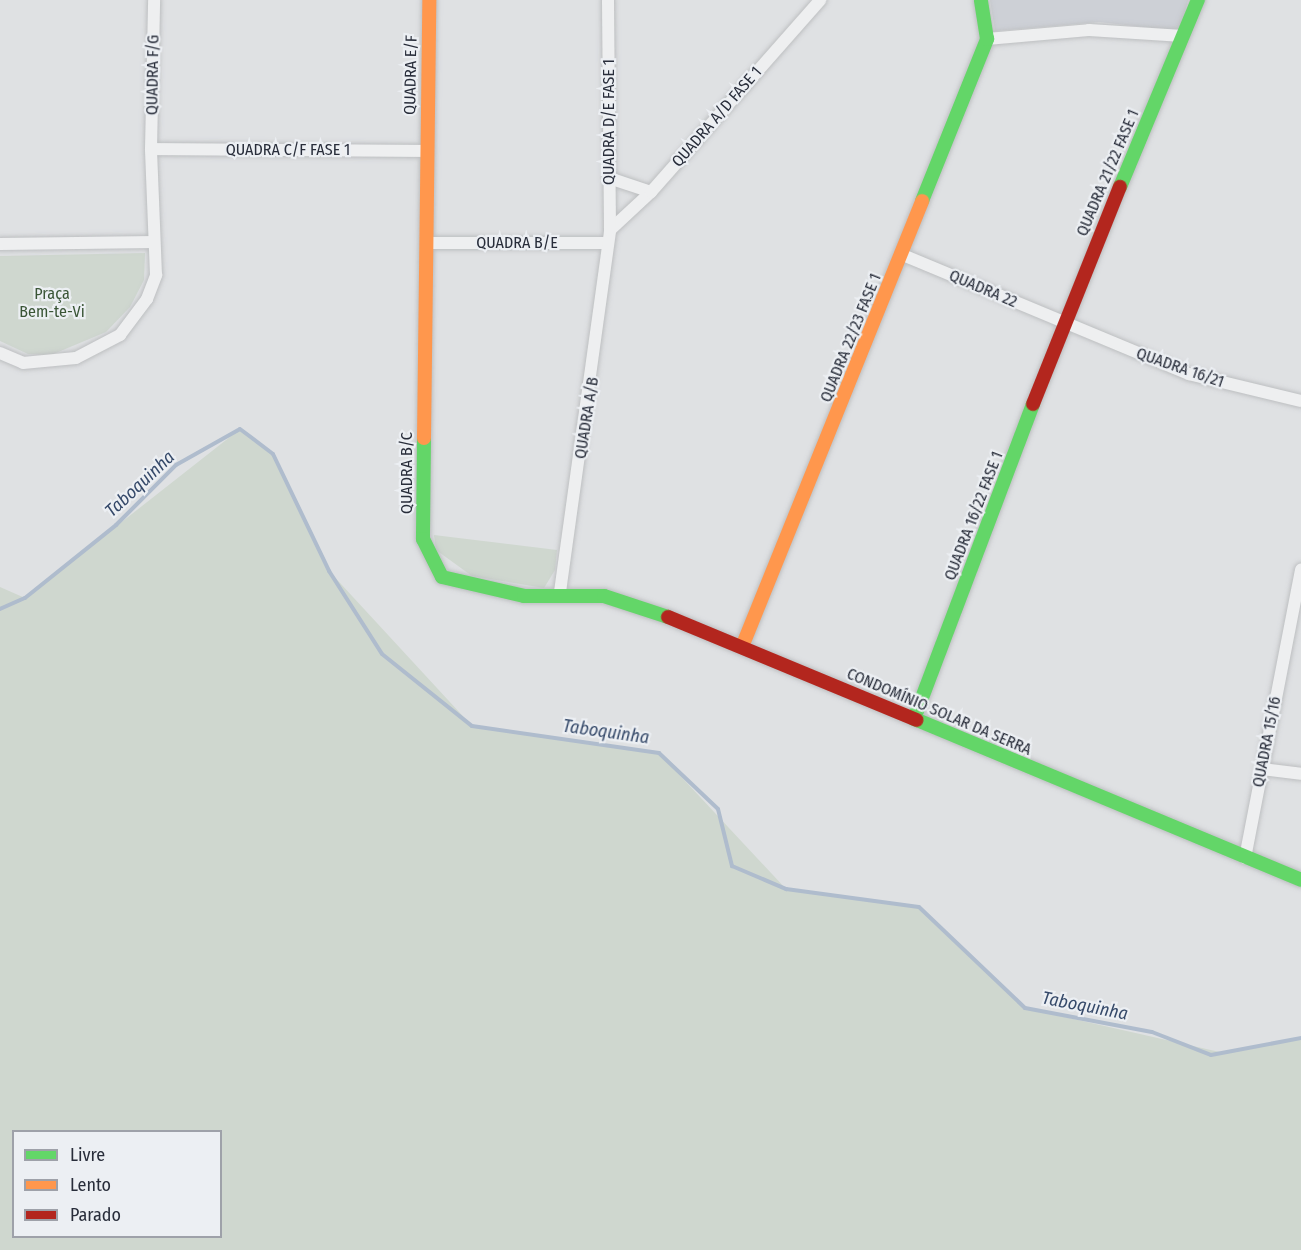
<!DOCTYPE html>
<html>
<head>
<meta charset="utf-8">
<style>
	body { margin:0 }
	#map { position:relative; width:1301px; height:1250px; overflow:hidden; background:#dfe1e3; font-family:"Fira Sans Condensed",sans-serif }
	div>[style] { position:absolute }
	.built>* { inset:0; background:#cdd0d6 }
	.green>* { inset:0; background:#cfd7cf }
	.stream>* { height:4px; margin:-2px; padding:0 2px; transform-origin:2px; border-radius:2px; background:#afbccd }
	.roads { filter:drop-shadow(0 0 2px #bdbfc1) drop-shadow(0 0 2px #bdbfc1) }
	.street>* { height:12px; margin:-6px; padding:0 6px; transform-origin:6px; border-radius:6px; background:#eeeff0 }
	.fast>* { height:14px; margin:-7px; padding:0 7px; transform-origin:7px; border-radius:7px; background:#63d668 }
	.slow>* { height:14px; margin:-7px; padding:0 7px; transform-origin:7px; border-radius:7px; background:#ff974d }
	.jam>* { height:14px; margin:-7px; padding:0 7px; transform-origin:7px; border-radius:7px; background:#b3261e }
	span { translate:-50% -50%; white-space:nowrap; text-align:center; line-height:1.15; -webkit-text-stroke:4.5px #eceff3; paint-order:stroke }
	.street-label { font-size:16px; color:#282d3a }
	.park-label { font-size:16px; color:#3a5536 }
	.water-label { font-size:18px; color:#364a6a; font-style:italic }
	.legend { position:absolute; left:12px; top:1130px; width:210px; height:108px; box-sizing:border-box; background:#eceff3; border:2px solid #9ea1a9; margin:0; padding:8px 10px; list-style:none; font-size:18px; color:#282d3a }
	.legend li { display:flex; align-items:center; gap:12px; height:30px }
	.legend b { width:30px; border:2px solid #9ea1a9 }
</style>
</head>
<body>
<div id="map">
	<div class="built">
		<i style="clip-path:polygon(990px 0,1188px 0,1180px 31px,1099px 22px,995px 31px)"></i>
	</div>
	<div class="green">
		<i style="clip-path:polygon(145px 253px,144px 280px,130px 307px,106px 332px,51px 355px,28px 354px,0 341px,0 256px)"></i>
		<i style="clip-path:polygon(evenodd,240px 429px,273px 454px,329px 571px,472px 726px,659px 753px,786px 889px,919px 907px,1025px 1008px,1224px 1053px,1301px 1038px,1301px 1250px,0 1250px,0 587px,25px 598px,240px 429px,14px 1132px,220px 1132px,220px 1236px,14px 1236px,14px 1132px)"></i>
		<i style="clip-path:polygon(434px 535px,557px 550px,555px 570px,544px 588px,472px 576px,436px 550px)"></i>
	</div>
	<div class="stream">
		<i style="left:0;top:609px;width:27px;rotate:-24deg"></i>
		<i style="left:25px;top:598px;width:117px;rotate:-38.7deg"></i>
		<i style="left:116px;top:525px;width:85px;rotate:-45deg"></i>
		<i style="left:176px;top:465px;width:73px;rotate:-29.4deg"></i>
		<i style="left:240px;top:429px;width:41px;rotate:37.1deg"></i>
		<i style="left:273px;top:454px;width:130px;rotate:64.4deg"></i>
		<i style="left:329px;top:571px;width:98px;rotate:57.4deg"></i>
		<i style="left:382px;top:654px;width:115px;rotate:38.7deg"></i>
		<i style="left:472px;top:726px;width:189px;rotate:8.2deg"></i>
		<i style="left:659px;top:753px;width:81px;rotate:43.5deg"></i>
		<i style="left:718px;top:809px;width:59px;rotate:76.2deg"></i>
		<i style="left:732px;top:866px;width:59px;rotate:23.1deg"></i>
		<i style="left:786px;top:889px;width:134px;rotate:7.7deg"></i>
		<i style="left:919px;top:907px;width:146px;rotate:43.6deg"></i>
		<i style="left:1025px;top:1008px;width:129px;rotate:10.7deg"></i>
		<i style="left:1152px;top:1032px;width:63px;rotate:21.3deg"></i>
		<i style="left:1211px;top:1055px;width:92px;rotate:-10.7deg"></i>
	</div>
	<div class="roads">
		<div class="street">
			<i style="left:987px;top:39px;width:102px;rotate:-5deg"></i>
			<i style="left:1089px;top:30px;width:94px;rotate:3.7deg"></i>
			<i style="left:151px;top:149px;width:274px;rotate:0.4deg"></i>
			<i style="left:609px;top:178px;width:44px;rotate:18.4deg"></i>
			<i style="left:610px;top:230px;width:56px;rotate:-42.8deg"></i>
			<i style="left:651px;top:192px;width:256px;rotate:-48.6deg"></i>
			<i style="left:426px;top:243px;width:182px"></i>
			<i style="left:0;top:244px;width:154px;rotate:-0.7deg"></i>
			<i style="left:903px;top:255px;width:310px;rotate:22.6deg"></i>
			<i style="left:1189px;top:374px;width:115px;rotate:13.6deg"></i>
			<i style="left:0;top:353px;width:25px;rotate:23deg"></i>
			<i style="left:23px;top:363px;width:53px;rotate:-5.4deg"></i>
			<i style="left:76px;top:358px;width:50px;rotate:-27.6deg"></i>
			<i style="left:120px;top:335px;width:45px;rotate:-53.1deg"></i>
			<i style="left:147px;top:299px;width:26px;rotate:-69deg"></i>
			<i style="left:156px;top:275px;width:126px;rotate:-92.3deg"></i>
			<i style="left:151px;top:149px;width:149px;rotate:-88.8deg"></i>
			<i style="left:560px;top:592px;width:365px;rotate:-82.1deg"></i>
			<i style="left:610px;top:230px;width:230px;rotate:-90.5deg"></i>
			<i style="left:1262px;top:769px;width:39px;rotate:7deg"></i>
			<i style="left:1245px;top:858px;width:294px;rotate:-79deg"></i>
		</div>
		<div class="fast">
			<i style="left:1120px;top:187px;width:203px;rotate:-67.4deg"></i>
			<i style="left:922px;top:201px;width:175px;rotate:-68.1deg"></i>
			<i style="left:987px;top:39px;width:39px;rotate:-99deg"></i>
			<i style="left:424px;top:438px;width:101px;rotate:90.6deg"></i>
			<i style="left:423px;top:539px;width:42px;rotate:63.4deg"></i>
			<i style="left:442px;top:577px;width:84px;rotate:13deg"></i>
			<i style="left:524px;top:596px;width:80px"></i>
			<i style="left:604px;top:596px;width:67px;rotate:18.2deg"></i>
			<i style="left:914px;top:719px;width:337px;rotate:-69.3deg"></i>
			<i style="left:917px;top:720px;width:416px;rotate:22.6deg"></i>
		</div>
		<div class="slow">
			<i style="left:424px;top:438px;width:438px;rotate:-89.3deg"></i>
			<i style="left:742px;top:647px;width:481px;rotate:-68deg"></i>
		</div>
		<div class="jam">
			<i style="left:1033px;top:404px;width:234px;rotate:-68.2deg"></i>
			<i style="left:668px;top:617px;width:269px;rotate:22.5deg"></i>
		</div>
	</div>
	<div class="street-label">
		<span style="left:153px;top:75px;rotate:-89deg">QUADRA F/G</span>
		<span style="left:411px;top:75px;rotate:-89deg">QUADRA E/F</span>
		<span style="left:717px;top:117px;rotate:-49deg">QUADRA A/D FASE 1</span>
		<span style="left:609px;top:122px;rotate:-90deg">QUADRA D/E FASE 1</span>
		<span style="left:288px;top:150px">QUADRA C/F FASE 1</span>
		<span style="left:1108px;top:173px;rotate:-67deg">QUADRA 21/22 FASE 1</span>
		<span style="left:517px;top:243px">QUADRA B/E</span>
		<span style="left:983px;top:289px;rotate:23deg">QUADRA 22</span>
		<span style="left:851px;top:338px;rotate:-68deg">QUADRA 22/23 FASE 1</span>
		<span style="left:1180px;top:368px;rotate:19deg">QUADRA 16/21</span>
		<span style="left:587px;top:418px;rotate:-81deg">QUADRA A/B</span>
		<span style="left:407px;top:473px;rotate:-90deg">QUADRA B/C</span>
		<span style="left:974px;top:516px;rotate:-69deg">QUADRA 16/22 FASE 1</span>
		<span style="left:939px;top:712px;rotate:23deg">CONDOMÍNIO SOLAR DA SERRA</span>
		<span style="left:1267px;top:742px;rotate:-79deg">QUADRA 15/16</span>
	</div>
	<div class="park-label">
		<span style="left:52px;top:303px">Praça<br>Bem-te-Vi</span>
	</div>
	<div class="water-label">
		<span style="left:140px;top:484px;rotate:-43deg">Taboquinha</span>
		<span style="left:606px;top:732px;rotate:8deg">Taboquinha</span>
		<span style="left:1085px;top:1006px;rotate:11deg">Taboquinha</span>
	</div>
	<ul class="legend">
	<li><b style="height:8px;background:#63d668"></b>Livre</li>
	<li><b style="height:8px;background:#ff974d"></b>Lento</li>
	<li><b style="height:8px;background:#b3261e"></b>Parado</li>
	</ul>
</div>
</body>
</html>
